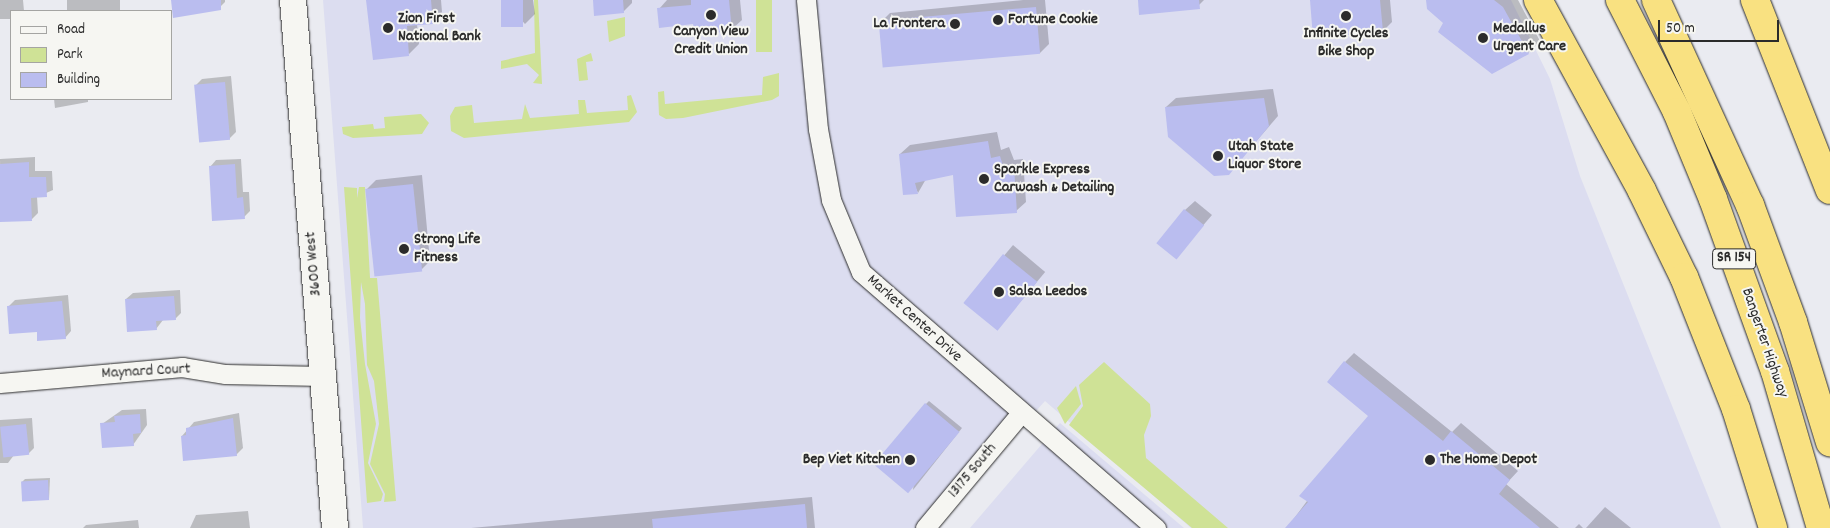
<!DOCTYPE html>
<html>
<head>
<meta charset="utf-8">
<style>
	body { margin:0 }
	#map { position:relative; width:1830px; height:528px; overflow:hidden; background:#eaebf1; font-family:Dekko,sans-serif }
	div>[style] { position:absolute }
	.built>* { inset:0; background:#dcddf0 }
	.green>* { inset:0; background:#cfe296; transform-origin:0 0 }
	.shadow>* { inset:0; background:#0003; transform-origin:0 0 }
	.building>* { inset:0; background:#babdef; transform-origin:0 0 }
	.roads { filter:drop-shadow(0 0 1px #2b2b2b) drop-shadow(0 0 1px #2b2b2b) }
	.minor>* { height:19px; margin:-9.5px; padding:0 9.5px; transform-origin:9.5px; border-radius:9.5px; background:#f6f6f2 }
	.secondary>* { height:26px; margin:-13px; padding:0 13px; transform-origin:13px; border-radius:13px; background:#f6f6f2 }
	.motorway>* { height:28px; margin:-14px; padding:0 14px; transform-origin:14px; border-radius:14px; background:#f9e181 }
	.dots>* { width:14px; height:14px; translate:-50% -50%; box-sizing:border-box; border:2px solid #f6f6f2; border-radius:50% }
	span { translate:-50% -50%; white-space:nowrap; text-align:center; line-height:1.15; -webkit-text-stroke:4px #f6f6f2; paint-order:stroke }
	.shield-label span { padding:1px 4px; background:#f6f6f2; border:1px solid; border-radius:4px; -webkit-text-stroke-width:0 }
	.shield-label { font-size:15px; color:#2b2b2b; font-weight:700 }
	.poi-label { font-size:16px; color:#2b2b2b; font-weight:700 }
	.left { translate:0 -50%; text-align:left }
	.right { translate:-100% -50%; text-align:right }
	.street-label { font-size:16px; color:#2b2b2b }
	.legend { position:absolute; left:10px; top:10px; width:162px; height:90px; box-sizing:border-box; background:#f6f6f2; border:1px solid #a5a5a2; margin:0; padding:6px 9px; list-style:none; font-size:15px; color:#2b2b2b }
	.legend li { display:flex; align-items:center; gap:10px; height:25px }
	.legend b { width:25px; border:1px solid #a5a5a2 }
	.scale { position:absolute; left:1658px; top:20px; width:121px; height:22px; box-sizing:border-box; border:2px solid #2b2b2b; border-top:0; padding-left:6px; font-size:15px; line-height:18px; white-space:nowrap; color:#2b2b2b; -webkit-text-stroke:4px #f6f6f2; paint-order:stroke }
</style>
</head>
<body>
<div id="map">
	<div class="built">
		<i style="clip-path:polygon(323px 0,1511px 0,1550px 79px,1580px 176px,1721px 528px,1191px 528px,1045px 401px,931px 528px,363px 528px)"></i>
		<i style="clip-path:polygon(1060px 423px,1184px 528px,970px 528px)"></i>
	</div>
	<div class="green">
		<i style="clip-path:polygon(534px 0,538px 0,542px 84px,533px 83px,539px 75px,527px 64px,501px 69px,501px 61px,535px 53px)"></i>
		<i style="left:756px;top:0;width:16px;height:52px"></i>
		<i style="clip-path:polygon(625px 17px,625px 36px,609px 42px,607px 21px)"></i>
		<i style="clip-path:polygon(591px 53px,593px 61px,586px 62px,588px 80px,579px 81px,577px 59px)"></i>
		<i style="clip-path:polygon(779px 73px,779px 96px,772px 100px,683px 118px,666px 119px,659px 115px,658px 92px,664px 91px,665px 104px,762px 95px,763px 77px)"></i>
		<i style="clip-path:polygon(631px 95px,637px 112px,629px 122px,464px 138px,451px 131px,450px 116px,455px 107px,472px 105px,474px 123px,522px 119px,525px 104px,530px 118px,579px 114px,578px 100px,585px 100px,587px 113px,628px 110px,627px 96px)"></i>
		<i style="clip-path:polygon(421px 114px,429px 123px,422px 134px,353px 138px,343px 134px,342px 127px,373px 124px,374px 129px,385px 128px,384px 117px)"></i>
		<i style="clip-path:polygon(344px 187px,357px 188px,357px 198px,359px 187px,365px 187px,370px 278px,377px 278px,396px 501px,384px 502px,385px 494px,370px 464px,379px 424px,374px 381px,367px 365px,365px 304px,361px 282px,360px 318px,365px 364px,376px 424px,368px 463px,383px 494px,381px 501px,367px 503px)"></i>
		<i style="clip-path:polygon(1104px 362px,1150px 404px,1151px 416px,1144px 435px,1146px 458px,1228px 528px,1192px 528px,1069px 425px,1083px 406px,1079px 385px)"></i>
		<i style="clip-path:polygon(1076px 386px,1081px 404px,1065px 424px,1057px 408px)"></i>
	</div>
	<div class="shadow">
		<i style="clip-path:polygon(0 0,23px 0,24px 11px,11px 11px,11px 19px,0 19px)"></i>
		<i style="left:67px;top:0;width:53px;height:11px"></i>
		<i style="clip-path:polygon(173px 0,225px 0,225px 2px,218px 9px)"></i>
		<i style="clip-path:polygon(368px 0,441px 0,442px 12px,432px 22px,417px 24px,419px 44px,409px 54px)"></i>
		<i style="clip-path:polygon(503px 0,533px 0,535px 14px,525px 24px)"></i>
		<i style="clip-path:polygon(594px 0,632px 0,632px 3px,623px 12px)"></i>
		<i style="clip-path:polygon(667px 0,740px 0,742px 20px,731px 30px,694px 23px,659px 9px)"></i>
		<i style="clip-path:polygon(1023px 0,1045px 0,1049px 44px,1040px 53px,881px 22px,890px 13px)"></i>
		<i style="clip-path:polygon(1139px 0,1204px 0,1196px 8px)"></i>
		<i style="clip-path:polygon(1311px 0,1390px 0,1392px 22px,1383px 31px)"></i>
		<i style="clip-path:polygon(1427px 0,1518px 0,1540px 41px,1528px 53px,1445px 22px)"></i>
		<i style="clip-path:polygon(231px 76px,236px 132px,229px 139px,196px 85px,202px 79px)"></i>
		<i style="clip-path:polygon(1273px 89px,1278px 116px,1228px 174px,1166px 107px,1176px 98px)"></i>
		<i style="clip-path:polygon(54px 99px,88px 99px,88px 102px,55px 108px)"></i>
		<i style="clip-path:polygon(997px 132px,1001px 150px,1009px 147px,1014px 160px,1023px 159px,1026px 202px,1016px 211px,954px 173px,926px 179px,918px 193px,900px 154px,910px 145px)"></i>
		<i style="clip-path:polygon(35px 157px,35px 171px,52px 171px,53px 190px,37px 197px,38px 213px,32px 219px,1px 221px,0 159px)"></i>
		<i style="clip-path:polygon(241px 159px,243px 192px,249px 192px,250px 211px,244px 217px,210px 167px,216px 160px)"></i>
		<i style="clip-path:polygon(422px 175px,430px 261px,421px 270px,366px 190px,376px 180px)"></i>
		<i style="clip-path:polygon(1195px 201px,1212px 215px,1176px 257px,1185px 210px)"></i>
		<i style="left:1013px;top:245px;width:42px;height:75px;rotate:40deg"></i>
		<i style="clip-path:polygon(180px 290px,181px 313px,175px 319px,163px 320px,156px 329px,126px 299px,133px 293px)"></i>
		<i style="clip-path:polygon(68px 295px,71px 331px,65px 338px,8px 307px,15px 300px)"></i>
		<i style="clip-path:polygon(1354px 353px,1452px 432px,1461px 423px,1518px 471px,1506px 484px,1559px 528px,1287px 528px,1370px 416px,1345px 362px)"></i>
		<i style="clip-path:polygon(929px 401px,962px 428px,913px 490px,926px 404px)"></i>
		<i style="clip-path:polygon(146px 409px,147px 425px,133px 445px,102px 424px,122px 410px)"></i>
		<i style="clip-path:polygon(239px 413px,243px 448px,236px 455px,182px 436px,194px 422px)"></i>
		<i style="clip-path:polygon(32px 418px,34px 448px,28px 454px,14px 455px,8px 463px,0 463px,0 420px)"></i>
		<i style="clip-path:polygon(50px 478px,49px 499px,22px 482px,25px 479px)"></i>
		<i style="clip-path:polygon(812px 497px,815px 528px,471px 528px)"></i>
		<i style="clip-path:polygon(1605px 507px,1631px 528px,1586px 528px)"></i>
		<i style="clip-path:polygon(248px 511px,250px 528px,190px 528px,196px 515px)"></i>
		<i style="clip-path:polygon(138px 520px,139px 528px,83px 528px,86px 525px)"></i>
		<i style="clip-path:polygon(1579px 524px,1583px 528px,1575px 528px)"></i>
	</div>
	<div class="building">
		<i style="clip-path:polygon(171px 0,221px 0,221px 10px,173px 18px)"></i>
		<i style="clip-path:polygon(366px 0,431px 0,433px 24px,407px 26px,409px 56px,373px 60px)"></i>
		<i style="left:501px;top:0;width:22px;height:27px"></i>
		<i style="clip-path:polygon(593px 0,623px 0,624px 13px,594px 16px)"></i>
		<i style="clip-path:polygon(691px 0,729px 0,732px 31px,694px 35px,693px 24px,659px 28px,657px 8px,691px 5px)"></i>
		<i style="clip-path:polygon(1138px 0,1199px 0,1200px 9px,1139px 15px)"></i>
		<i style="clip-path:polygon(1310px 0,1380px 0,1383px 32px,1313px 38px)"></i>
		<i style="clip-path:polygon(1426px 0,1494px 0,1503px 7px,1529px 54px,1492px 74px,1438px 32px,1443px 23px,1427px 9px)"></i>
		<i style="left:1036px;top:7px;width:47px;height:158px;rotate:85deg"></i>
		<i style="left:225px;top:82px;width:58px;height:31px;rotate:85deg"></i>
		<i style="clip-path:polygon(1264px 98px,1269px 126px,1229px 175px,1214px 176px,1168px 137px,1165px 107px)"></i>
		<i style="clip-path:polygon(988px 141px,991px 158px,1000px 156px,1004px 169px,1014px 167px,1017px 213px,956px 217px,953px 175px,915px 183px,918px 194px,903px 195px,899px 154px)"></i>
		<i style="clip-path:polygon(29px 162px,29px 177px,46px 177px,47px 197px,31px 198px,32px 221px,0 222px,0 164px)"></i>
		<i style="clip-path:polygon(235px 164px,237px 198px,243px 197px,245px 219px,212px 221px,209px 166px)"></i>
		<i style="left:413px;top:184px;width:88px;height:48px;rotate:84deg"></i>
		<i style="left:1184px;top:209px;width:26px;height:44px;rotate:39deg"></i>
		<i style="left:1003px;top:254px;width:44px;height:63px;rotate:39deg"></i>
		<i style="clip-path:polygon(174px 296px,176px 320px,156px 321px,157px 330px,127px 332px,125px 299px)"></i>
		<i style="clip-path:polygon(62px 301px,66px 339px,37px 341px,37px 332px,9px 334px,7px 306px)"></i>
		<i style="clip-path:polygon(1344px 361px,1443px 441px,1451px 431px,1510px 480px,1499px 494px,1540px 528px,1285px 528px,1308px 502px,1299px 496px,1368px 416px,1327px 382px)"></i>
		<i style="left:925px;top:403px;width:45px;height:80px;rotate:40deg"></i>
		<i style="clip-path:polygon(140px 414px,141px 433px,133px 434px,134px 446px,102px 448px,100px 423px,115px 422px,114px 416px)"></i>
		<i style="clip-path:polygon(233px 418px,237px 456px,183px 461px,181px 436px,186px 435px,186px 428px)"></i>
		<i style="left:26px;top:424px;width:31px;height:26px;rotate:84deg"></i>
		<i style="left:48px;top:480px;width:20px;height:27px;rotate:87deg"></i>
		<i style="clip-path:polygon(805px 504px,807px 528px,653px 528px,652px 519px)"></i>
	</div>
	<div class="roads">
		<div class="minor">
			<i style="left:806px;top:0;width:130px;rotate:84.7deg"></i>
			<i style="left:818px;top:129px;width:72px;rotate:79.6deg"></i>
			<i style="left:831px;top:200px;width:78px;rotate:67.4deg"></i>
			<i style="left:861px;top:272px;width:391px;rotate:41deg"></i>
			<i style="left:0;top:383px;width:183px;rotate:-5deg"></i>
			<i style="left:182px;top:367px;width:44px;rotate:9.2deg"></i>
			<i style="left:225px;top:374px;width:98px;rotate:1.2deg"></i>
			<i style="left:925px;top:528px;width:148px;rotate:-50.2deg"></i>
		</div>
		<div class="secondary">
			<i style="left:293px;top:0;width:530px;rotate:85.45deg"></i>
		</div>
		<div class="motorway">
			<i style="left:1538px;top:0;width:217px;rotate:61.4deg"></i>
			<i style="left:1642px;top:191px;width:96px;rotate:64deg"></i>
			<i style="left:1684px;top:277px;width:142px;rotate:68.5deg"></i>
			<i style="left:1736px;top:409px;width:125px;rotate:72.7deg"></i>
			<i style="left:1620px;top:0;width:126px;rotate:63deg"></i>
			<i style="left:1677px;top:112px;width:94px;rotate:67.5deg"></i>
			<i style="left:1713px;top:199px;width:183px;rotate:70.2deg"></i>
			<i style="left:1775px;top:371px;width:164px;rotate:73.7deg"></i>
			<i style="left:1656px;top:0;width:226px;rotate:65.4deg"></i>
			<i style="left:1750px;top:205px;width:125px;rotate:69.8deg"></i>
			<i style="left:1793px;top:322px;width:126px;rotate:72.9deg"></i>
			<i style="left:1755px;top:0;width:204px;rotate:68.5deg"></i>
		</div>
	</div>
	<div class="dots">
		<i style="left:711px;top:15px;background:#2b2b2b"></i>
		<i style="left:1346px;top:16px;background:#2b2b2b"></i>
		<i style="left:998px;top:20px;background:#2b2b2b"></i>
		<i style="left:955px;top:24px;background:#2b2b2b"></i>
		<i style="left:388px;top:28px;background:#2b2b2b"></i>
		<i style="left:1483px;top:38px;background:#2b2b2b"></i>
		<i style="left:1218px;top:156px;background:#2b2b2b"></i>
		<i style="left:984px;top:179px;background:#2b2b2b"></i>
		<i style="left:404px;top:249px;background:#2b2b2b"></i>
		<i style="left:999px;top:292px;background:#2b2b2b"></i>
		<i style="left:910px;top:460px;background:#2b2b2b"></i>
		<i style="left:1430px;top:460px;background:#2b2b2b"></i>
	</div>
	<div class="shield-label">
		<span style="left:1734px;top:259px">SR 154</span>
	</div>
	<div class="poi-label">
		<span class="left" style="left:398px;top:28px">Zion First<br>National Bank</span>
		<span class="left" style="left:1008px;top:20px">Fortune Cookie</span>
		<span class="right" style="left:945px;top:24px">La Frontera</span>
		<span class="left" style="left:1493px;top:38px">Medallus<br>Urgent Care</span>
		<span style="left:711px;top:41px">Canyon View<br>Credit Union</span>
		<span style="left:1346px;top:43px">Infinite Cycles<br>Bike Shop</span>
		<span class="left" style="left:1228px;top:156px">Utah State<br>Liquor Store</span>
		<span class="left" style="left:994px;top:179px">Sparkle Express<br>Carwash &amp; Detailing</span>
		<span class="left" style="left:414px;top:249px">Strong Life<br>Fitness</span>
		<span class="left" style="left:1009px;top:292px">Salsa Leedos</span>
		<span class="right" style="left:900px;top:460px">Bep Viet Kitchen</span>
		<span class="left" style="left:1440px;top:460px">The Home Depot</span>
	</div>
	<div class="street-label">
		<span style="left:314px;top:264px;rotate:-95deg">3600 West</span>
		<span style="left:914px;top:319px;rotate:42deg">Market Center Drive</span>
		<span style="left:1764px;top:343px;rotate:71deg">Bangerter Highway</span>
		<span style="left:146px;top:372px;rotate:-3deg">Maynard Court</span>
		<span style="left:973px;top:471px;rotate:-50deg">13175 South</span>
	</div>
	<ul class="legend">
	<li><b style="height:6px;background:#f6f6f2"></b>Road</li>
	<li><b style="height:14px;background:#cfe296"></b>Park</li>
	<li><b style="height:14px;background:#babdef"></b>Building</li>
	</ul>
	<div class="scale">50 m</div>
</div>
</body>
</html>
